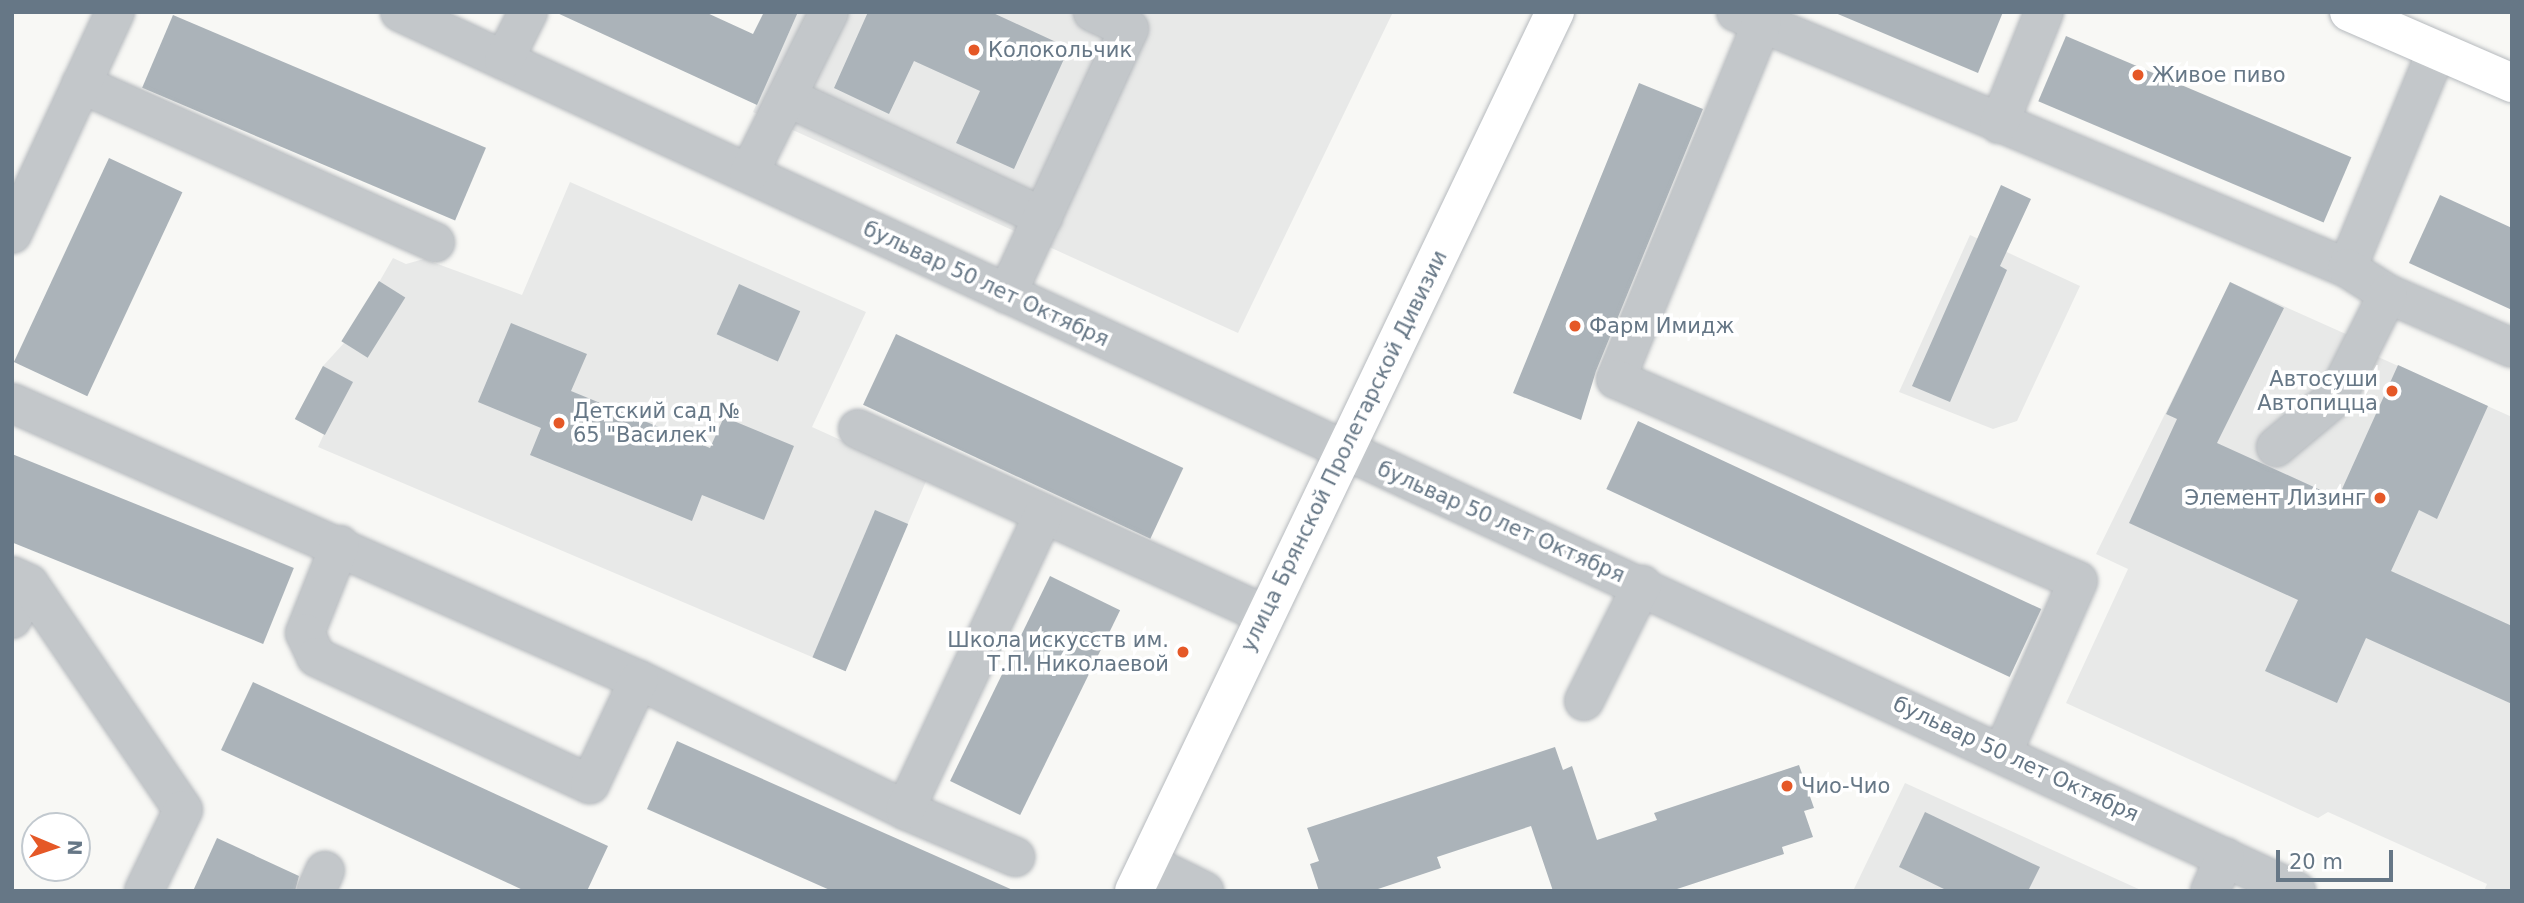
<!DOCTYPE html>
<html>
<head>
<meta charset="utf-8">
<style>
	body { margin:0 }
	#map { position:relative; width:2524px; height:903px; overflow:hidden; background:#f8f8f5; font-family:"DejaVu Sans",sans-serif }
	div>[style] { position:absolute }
	.built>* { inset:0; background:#e8e9e8 }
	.building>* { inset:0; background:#abb3b9; transform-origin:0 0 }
	.roads { filter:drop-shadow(0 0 2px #b6babe) drop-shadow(0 0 2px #b6babe) }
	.minor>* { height:38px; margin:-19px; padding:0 19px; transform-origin:19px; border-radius:19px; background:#c3c7ca }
	.major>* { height:38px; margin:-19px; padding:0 19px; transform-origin:19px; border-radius:19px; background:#fff }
	.dots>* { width:19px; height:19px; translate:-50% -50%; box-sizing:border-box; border:4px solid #fff; border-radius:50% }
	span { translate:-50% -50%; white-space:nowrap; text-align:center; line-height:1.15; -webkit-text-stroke:7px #fff; paint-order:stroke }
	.poi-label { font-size:21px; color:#667786 }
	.left { translate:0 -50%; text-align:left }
	.right { translate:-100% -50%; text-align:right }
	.street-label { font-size:21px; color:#667786 }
	.frame { position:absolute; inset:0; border:14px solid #667786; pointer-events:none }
	.north { position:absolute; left:21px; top:812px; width:70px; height:70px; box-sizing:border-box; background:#fff; border:2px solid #c2c9cf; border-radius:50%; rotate:92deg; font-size:19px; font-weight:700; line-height:28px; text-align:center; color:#667786 }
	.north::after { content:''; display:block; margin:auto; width:24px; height:32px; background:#e55827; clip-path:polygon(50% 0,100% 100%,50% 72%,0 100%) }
	.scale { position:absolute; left:2276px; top:850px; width:117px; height:32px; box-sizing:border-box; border:4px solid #667786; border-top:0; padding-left:9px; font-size:21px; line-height:24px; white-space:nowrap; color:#667786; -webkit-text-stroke:5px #fff; paint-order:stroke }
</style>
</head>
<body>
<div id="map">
	<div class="built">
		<i style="clip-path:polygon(798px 12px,1393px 12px,1238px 333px,753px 112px)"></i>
		<i style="clip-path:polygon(570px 182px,866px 312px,812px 427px,927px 479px,845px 671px,318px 447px,324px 434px,295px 419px,323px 366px,344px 343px,393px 258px,406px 264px,424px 259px,522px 295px)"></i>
		<i style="clip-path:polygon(1970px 235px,2080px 286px,2017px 421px,1993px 429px,1899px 392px)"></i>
		<i style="clip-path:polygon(2230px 282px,2357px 339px,2376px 356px,2512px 417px,2512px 891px,2484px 891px,2487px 884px,2328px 812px,2318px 818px,2066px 703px,2128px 569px,2096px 554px)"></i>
		<i style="clip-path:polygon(1905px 783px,2143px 891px,1853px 891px)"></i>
	</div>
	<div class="building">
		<i style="clip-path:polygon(555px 12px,705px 12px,753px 34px,764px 12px,798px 12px,757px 105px)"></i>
		<i style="clip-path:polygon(868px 12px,991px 12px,1069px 48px,1014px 169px,956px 143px,980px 91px,914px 61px,889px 114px,834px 88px)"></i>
		<i style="clip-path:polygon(1833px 12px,2003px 12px,1978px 73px)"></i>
		<i style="left:173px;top:15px;width:340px;height:79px;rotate:23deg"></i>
		<i style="left:2066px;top:36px;width:310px;height:71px;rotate:23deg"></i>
		<i style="clip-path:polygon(1639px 83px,1703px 109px,1596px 371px,1581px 420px,1513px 393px)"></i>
		<i style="left:109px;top:158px;width:81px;height:225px;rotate:25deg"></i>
		<i style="clip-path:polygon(2001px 185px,2031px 199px,2000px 266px,2007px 270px,1950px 402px,1912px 386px)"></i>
		<i style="clip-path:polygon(2440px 195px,2512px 228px,2512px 310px,2409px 263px)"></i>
		<i style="left:379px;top:281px;width:31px;height:71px;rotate:32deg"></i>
		<i style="clip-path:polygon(2230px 282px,2284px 308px,2217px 443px,2338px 498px,2398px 365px,2488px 406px,2437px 519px,2419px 510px,2391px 571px,2512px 626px,2512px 704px,2366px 638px,2337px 703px,2265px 671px,2298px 600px,2129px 523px,2177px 419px,2166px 414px)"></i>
		<i style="left:739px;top:284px;width:67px;height:55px;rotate:24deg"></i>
		<i style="clip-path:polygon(511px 323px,587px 354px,571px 391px,710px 448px,724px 417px,794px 446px,764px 520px,702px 495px,692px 521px,530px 455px,541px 428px,478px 402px)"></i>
		<i style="left:896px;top:334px;width:317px;height:78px;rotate:25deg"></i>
		<i style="left:323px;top:366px;width:34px;height:60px;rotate:28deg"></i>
		<i style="left:1638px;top:421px;width:445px;height:75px;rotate:25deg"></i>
		<i style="left:12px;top:454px;width:304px;height:82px;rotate:22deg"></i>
		<i style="left:875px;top:510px;width:36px;height:160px;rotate:23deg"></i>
		<i style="left:1050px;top:576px;width:78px;height:228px;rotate:26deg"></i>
		<i style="clip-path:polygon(253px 682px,608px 846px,587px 891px,525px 891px,221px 750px)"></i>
		<i style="clip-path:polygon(677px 741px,1015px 891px,832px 891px,647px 809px)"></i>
		<i style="clip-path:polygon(1555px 747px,1563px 770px,1572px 766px,1597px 840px,1657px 820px,1654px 813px,1799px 765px,1814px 808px,1804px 811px,1813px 837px,1782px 847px,1784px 854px,1671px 891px,1553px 891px,1531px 826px,1437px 857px,1441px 868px,1372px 891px,1319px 891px,1310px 864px,1319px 861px,1307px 828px)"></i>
		<i style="clip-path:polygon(1925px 812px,2040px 867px,2028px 891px,1948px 891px,1899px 867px)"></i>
		<i style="clip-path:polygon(217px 838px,299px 876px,295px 891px,193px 891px)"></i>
	</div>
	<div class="roads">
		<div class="minor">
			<i style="left:400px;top:12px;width:2090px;rotate:24.87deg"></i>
			<i style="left:1736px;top:12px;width:662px;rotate:22.73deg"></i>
			<i style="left:1762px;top:23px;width:385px;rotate:112.3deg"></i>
			<i style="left:1616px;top:379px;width:504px;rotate:23.62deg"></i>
			<i style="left:2078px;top:581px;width:189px;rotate:113.7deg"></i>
			<i style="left:2437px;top:50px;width:236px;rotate:112.4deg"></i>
			<i style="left:2347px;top:268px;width:49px;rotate:32.4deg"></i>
			<i style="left:2388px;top:294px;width:135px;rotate:23.5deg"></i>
			<i style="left:504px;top:60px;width:54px;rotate:-63.4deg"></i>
			<i style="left:81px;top:84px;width:388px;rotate:24.1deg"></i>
			<i style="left:787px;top:97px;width:283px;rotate:25.1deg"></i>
			<i style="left:1999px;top:124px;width:121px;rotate:-68.1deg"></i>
			<i style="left:749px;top:173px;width:180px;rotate:-63.6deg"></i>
			<i style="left:12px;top:234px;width:245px;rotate:-65.1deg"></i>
			<i style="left:1007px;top:294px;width:292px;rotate:-65.3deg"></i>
			<i style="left:1129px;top:29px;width:40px;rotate:-155deg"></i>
			<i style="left:12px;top:403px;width:685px;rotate:23.84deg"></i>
			<i style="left:639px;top:680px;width:296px;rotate:26deg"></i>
			<i style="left:905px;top:810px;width:120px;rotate:23.1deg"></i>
			<i style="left:858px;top:429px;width:448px;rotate:24.5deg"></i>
			<i style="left:2276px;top:447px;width:80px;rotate:-39.9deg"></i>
			<i style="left:2337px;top:396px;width:114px;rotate:-63.4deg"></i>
			<i style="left:340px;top:545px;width:95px;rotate:111.7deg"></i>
			<i style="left:305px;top:633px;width:26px;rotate:65deg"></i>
			<i style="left:316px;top:657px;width:302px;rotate:24.9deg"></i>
			<i style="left:590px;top:784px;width:115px;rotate:-64.8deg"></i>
			<i style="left:12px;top:576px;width:19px;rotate:25deg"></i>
			<i style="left:29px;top:584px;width:39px;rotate:116deg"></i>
			<i style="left:29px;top:584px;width:273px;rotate:55.7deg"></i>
			<i style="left:183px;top:810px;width:90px;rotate:115.7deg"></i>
			<i style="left:1584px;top:701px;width:130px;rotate:-63.4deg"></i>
			<i style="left:905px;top:810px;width:325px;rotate:-64.9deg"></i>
			<i style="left:1147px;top:863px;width:64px;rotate:26.2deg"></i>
			<i style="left:316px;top:891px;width:22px;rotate:-66deg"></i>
			<i style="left:2210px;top:891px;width:37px;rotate:-66deg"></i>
		</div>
		<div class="major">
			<i style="left:2349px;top:12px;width:178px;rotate:23.5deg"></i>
			<i style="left:1134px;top:891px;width:975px;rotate:-64.41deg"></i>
		</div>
	</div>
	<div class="dots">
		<i style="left:974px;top:50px;background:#e55827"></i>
		<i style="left:2138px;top:75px;background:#e55827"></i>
		<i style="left:1575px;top:326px;background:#e55827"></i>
		<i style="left:2392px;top:391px;background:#e55827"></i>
		<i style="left:559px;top:423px;background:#e55827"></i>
		<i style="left:2380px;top:498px;background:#e55827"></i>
		<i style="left:1183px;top:652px;background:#e55827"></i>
		<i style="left:1787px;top:786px;background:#e55827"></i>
	</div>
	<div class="poi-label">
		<span class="left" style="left:988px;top:50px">Колокольчик</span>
		<span class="left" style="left:2152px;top:75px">Живое пиво</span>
		<span class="left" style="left:1589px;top:326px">Фарм Имидж</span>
		<span class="right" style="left:2378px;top:391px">Автосуши<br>Автопицца</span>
		<span class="left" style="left:573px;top:423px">Детский сад №<br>65 "Василек"</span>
		<span class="right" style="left:2366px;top:498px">Элемент Лизинг</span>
		<span class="right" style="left:1169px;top:652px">Школа искусств им.<br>Т.П. Николаевой</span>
		<span class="left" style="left:1801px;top:786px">Чио-Чио</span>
	</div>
	<div class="street-label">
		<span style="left:986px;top:284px;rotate:25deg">бульвар 50 лет Октября</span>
		<span style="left:1344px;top:451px;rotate:-64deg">улица Брянской Пролетарской Дивизии</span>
		<span style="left:1501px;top:522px;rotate:24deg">бульвар 50 лет Октября</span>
		<span style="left:2016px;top:759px;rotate:25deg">бульвар 50 лет Октября</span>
	</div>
	<div class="frame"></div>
	<div class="north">N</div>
	<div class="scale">20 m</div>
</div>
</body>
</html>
